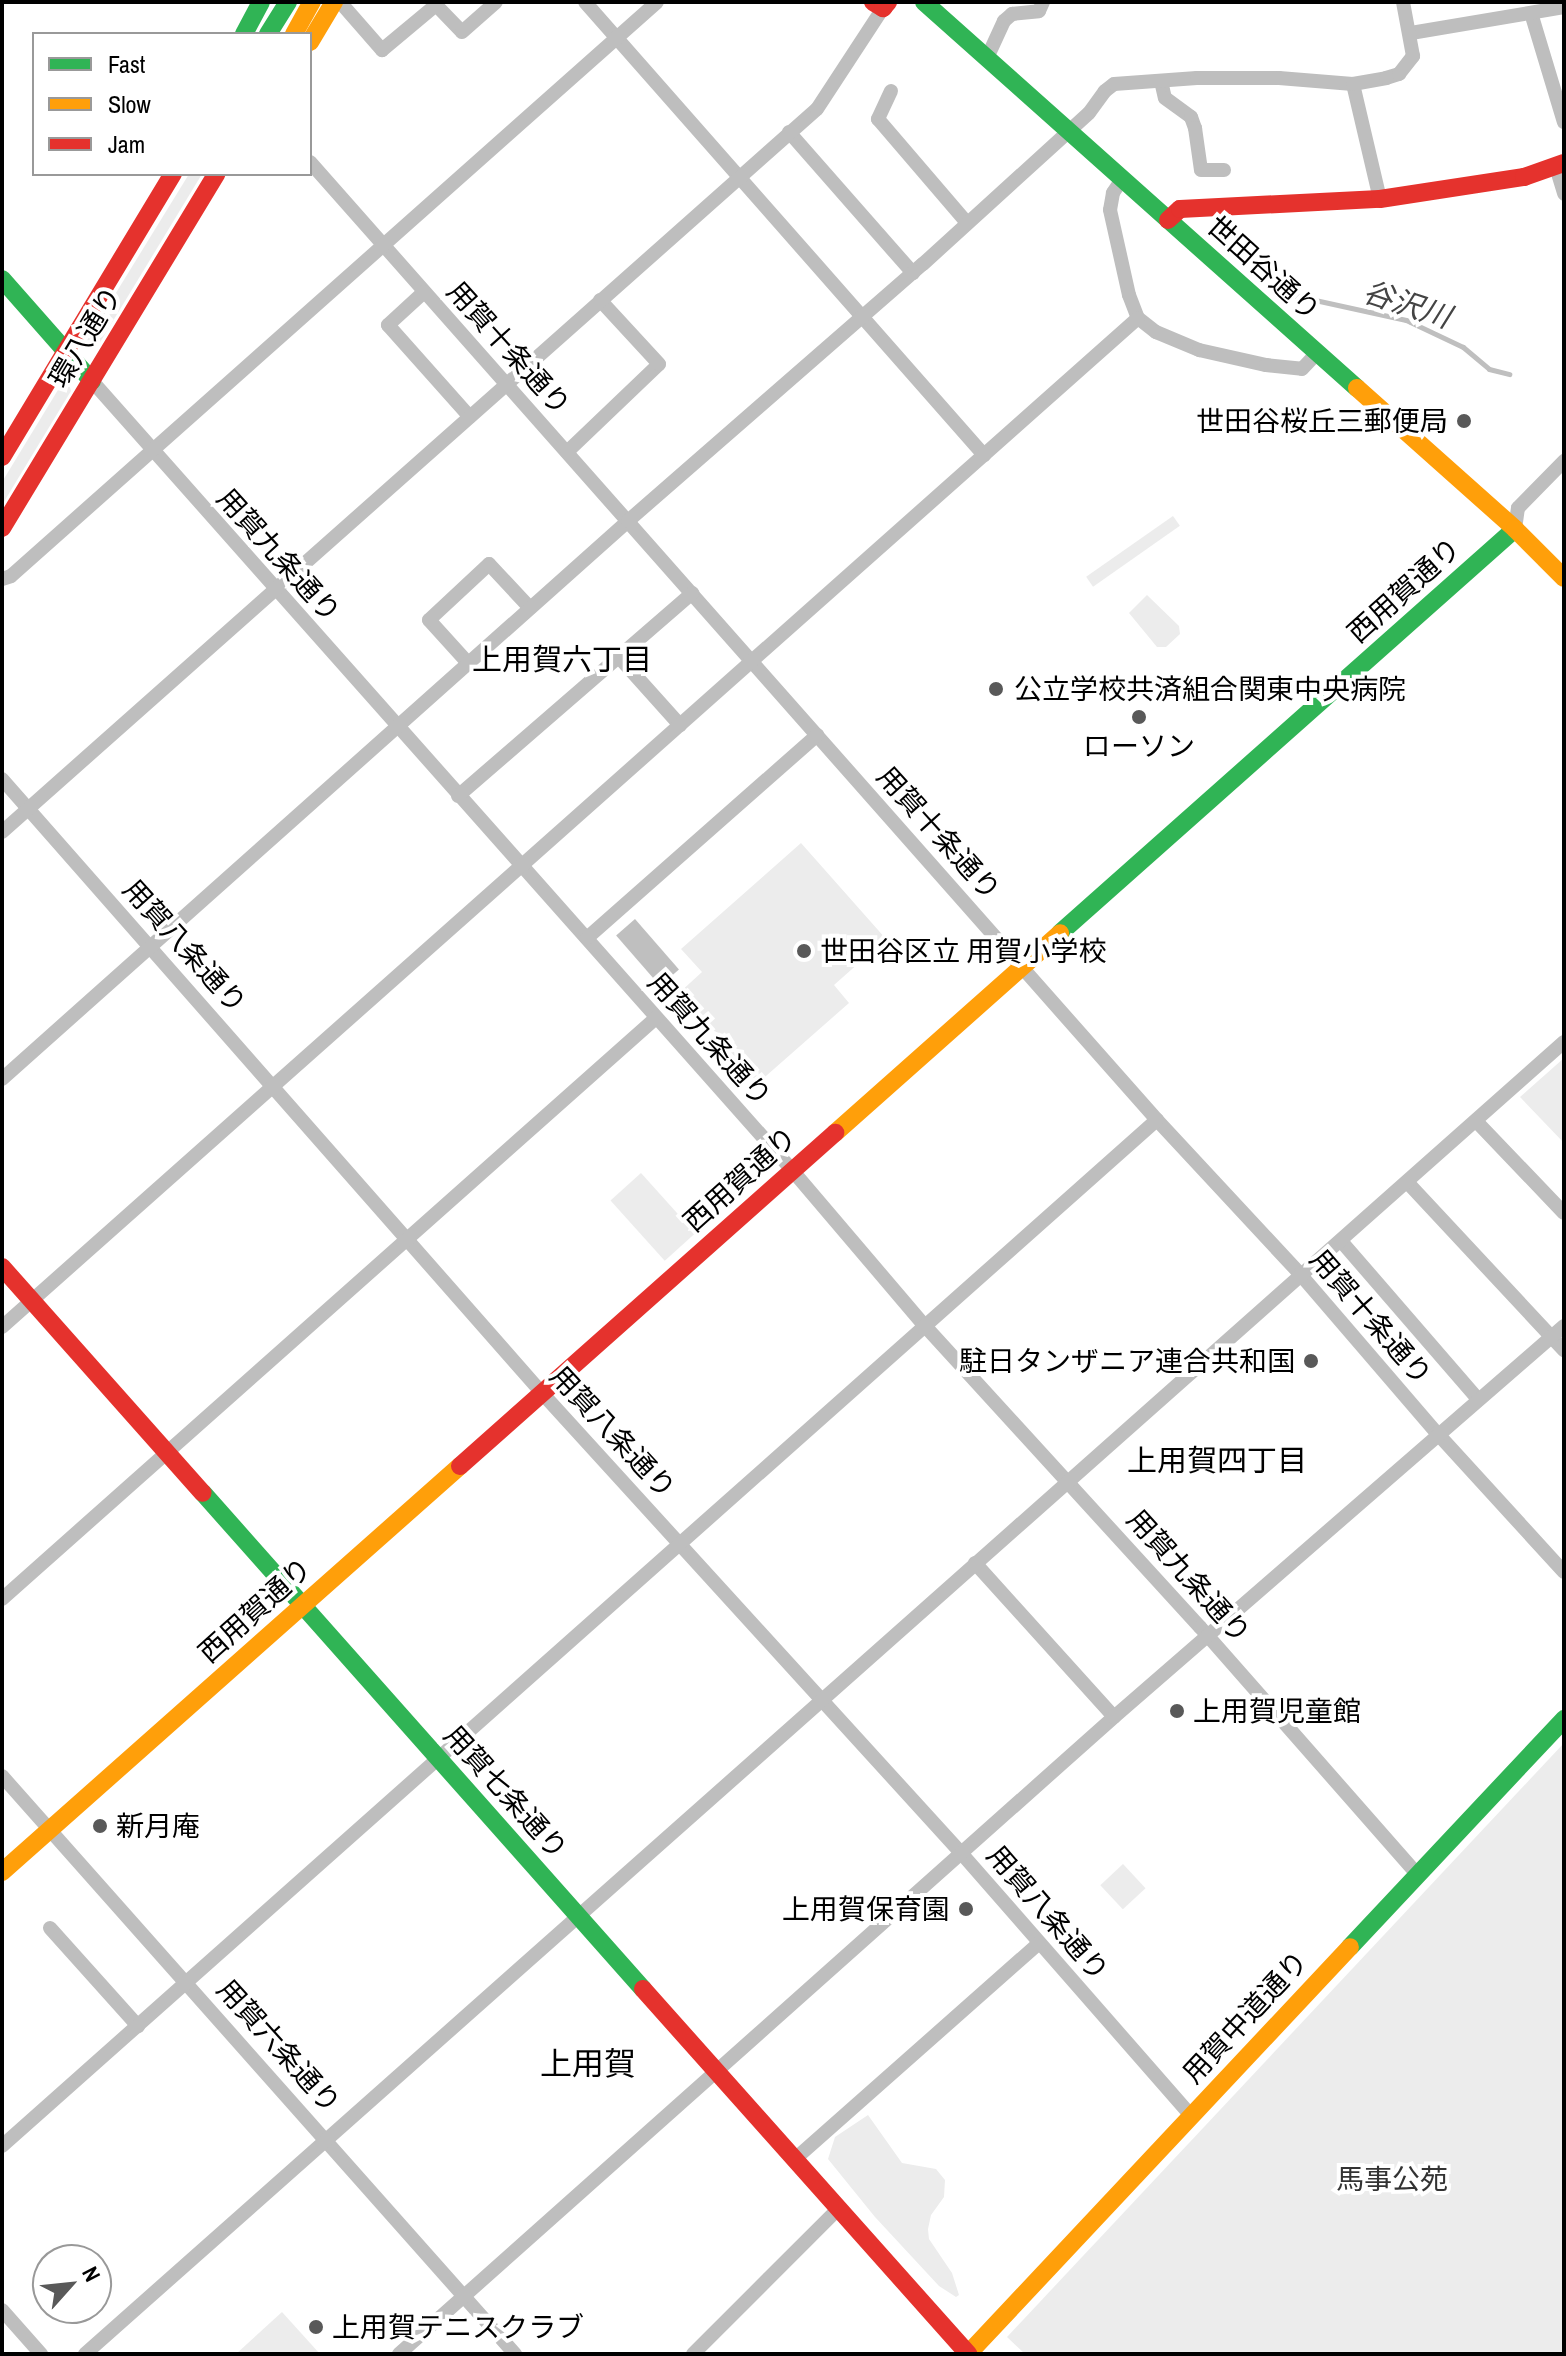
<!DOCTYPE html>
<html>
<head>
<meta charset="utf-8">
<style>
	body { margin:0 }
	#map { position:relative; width:1566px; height:2356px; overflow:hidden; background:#fff; font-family:"Archivo Narrow","Noto Sans JP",sans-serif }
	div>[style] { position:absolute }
	.green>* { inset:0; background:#ececec; transform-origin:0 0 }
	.water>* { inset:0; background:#bfbfbf; transform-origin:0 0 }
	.stream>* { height:5px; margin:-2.5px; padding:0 2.5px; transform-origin:2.5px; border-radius:2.5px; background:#bfbfbf }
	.street>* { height:14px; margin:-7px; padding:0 7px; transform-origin:7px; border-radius:7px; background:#bebebe }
	.fast>* { height:18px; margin:-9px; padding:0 9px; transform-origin:9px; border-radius:9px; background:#30b455 }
	.slow>* { height:18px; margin:-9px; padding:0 9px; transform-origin:9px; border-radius:9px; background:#ff9f0a }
	.jam>* { height:18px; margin:-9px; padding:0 9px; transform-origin:9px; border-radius:9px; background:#e5322d }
	.dots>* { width:22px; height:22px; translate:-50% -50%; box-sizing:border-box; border:4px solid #fff; border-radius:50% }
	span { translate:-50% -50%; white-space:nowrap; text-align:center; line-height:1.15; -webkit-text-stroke:8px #fff; paint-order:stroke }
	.street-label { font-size:28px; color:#000 }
	.poi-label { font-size:28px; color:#000 }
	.right { translate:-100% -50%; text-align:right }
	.left { translate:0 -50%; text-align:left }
	.park-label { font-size:28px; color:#333 }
	.water-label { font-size:30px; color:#444; font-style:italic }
	.neighbourhood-label { font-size:30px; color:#000 }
	.quarter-label { font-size:32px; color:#000 }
	.frame { position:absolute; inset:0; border:4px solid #000; pointer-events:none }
	.legend { position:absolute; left:32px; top:32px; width:280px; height:144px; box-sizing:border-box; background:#fff; border:2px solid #999; margin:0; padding:10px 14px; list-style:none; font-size:24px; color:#000 }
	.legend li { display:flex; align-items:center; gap:16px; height:40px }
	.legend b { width:40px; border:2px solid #999 }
	.north { position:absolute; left:32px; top:2244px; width:80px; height:80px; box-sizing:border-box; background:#fff; border:2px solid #999; border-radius:50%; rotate:63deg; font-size:22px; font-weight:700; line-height:32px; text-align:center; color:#000 }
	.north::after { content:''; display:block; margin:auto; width:28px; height:36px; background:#595959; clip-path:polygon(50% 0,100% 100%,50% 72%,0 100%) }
</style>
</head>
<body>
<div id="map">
	<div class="green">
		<i style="clip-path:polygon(189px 174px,202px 174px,96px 349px,89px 350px,87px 340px)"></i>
		<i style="clip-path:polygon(68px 381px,71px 391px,2px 505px,2px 482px,61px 385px)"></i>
		<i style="left:1173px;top:516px;width:12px;height:106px;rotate:55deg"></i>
		<i style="clip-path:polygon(1147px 595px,1179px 626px,1180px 634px,1166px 647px,1157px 647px,1129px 613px)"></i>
		<i style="clip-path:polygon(801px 843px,886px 939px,834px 985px,849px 1003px,758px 1083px,679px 993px,702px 972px,681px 949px)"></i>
		<i style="clip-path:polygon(1564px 1058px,1564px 1143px,1520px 1097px)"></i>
		<i style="left:641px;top:1173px;width:81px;height:41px;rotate:48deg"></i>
		<i style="clip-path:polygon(1564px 1743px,1564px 2354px,1025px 2354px,1007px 2337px)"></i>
		<i style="left:1123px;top:1864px;width:33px;height:31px;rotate:47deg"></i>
		<i style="clip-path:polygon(868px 2115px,902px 2163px,936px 2169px,945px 2180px,944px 2197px,931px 2215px,928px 2229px,929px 2239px,952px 2273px,959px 2295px,956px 2297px,939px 2286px,875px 2217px,828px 2159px,835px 2137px)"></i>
		<i style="clip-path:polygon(282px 2312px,320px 2354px,236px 2354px)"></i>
	</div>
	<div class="water">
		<i style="left:635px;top:919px;width:67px;height:25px;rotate:49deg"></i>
	</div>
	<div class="stream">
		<i style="left:1283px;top:293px;width:126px;rotate:12.4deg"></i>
		<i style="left:1406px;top:320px;width:63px;rotate:25.3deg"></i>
		<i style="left:1463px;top:347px;width:34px;rotate:40deg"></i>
		<i style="left:1489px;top:369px;width:21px;rotate:14deg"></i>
		<i style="left:1411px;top:322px;width:28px;rotate:-88deg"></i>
	</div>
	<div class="street">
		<i style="left:340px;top:2px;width:64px;rotate:48.8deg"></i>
		<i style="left:382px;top:50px;width:70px;rotate:-39.8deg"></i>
		<i style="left:436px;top:5px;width:37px;rotate:46deg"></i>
		<i style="left:462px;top:32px;width:45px;rotate:-41.4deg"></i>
		<i style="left:585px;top:2px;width:604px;rotate:48.63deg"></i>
		<i style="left:1531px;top:13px;width:114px;rotate:73.2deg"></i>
		<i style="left:1411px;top:33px;width:155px;rotate:-9.6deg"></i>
		<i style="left:987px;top:58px;width:41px;rotate:-65.3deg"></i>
		<i style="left:1004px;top:21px;width:11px;rotate:-41deg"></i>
		<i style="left:1012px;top:14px;width:27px;rotate:-6deg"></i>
		<i style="left:1039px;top:11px;width:10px;rotate:-66deg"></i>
		<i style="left:1161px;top:81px;width:17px;rotate:77deg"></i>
		<i style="left:1165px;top:98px;width:32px;rotate:36deg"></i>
		<i style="left:1191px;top:117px;width:12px;rotate:70deg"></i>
		<i style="left:1195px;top:128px;width:42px;rotate:81.9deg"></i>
		<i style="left:1201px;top:170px;width:23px"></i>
		<i style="left:1353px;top:84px;width:118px;rotate:76.8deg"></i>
		<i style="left:891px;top:91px;width:31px;rotate:115deg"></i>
		<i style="left:878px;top:119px;width:137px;rotate:49.4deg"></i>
		<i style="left:789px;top:132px;width:188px;rotate:48.7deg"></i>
		<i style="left:310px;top:162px;width:1279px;rotate:48.52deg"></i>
		<i style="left:1157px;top:1120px;width:210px;rotate:47.1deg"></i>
		<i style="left:1300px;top:1274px;width:210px;rotate:49.3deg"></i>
		<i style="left:1437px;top:1433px;width:188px;rotate:47.6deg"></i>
		<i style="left:1556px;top:167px;width:28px;rotate:73deg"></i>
		<i style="left:1123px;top:178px;width:18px;rotate:124deg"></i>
		<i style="left:1113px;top:193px;width:17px;rotate:100deg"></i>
		<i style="left:1110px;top:210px;width:87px;rotate:77.4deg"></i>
		<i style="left:1129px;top:295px;width:25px;rotate:69deg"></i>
		<i style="left:1138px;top:318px;width:23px;rotate:38deg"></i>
		<i style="left:1156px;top:332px;width:47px;rotate:22.7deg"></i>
		<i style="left:1199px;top:350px;width:69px;rotate:12.6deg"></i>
		<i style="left:1266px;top:365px;width:36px;rotate:6deg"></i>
		<i style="left:1302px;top:369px;width:22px;rotate:-47deg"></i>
		<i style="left:424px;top:292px;width:49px;rotate:137.5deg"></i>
		<i style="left:388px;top:325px;width:123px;rotate:48.3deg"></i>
		<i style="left:92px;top:381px;width:1055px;rotate:48.42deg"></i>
		<i style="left:792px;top:1170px;width:205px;rotate:49.6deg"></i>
		<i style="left:925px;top:1326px;width:408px;rotate:47.6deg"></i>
		<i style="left:1200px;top:1627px;width:329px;rotate:48.7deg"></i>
		<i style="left:567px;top:452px;width:127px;rotate:-43.7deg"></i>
		<i style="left:659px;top:364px;width:87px;rotate:-132.7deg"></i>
		<i style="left:1515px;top:529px;width:21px;rotate:-82deg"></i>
		<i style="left:1518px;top:508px;width:66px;rotate:-45.6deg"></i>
		<i style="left:2px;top:579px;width:9px;rotate:-18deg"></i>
		<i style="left:11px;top:576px;width:864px;rotate:-41.62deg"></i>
		<i style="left:618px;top:656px;width:93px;rotate:48.1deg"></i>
		<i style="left:468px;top:663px;width:58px;rotate:-132.2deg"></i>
		<i style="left:429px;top:620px;width:82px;rotate:-43deg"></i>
		<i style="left:489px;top:564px;width:60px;rotate:47deg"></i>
		<i style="left:2px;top:779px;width:818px;rotate:48.67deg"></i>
		<i style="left:542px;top:1393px;width:624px;rotate:47.66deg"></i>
		<i style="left:962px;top:1854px;width:348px;rotate:48.8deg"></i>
		<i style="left:458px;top:796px;width:310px;rotate:-40.9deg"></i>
		<i style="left:2px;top:832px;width:1089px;rotate:-41.58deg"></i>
		<i style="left:817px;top:109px;width:121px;rotate:-56.8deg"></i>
		<i style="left:587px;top:938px;width:307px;rotate:-41.4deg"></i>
		<i style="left:2px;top:1079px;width:839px;rotate:-41.71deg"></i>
		<i style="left:628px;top:521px;width:391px;rotate:-41.1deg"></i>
		<i style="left:923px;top:264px;width:224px;rotate:-42.3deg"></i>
		<i style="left:1089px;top:113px;width:27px;rotate:-54deg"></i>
		<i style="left:1105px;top:91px;width:11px;rotate:-38deg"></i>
		<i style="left:1114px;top:84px;width:83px;rotate:-4.1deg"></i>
		<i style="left:1197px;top:78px;width:82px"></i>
		<i style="left:1279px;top:78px;width:74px;rotate:4.6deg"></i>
		<i style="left:1353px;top:84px;width:34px;rotate:-10deg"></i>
		<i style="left:1386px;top:78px;width:14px;rotate:-17deg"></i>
		<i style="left:1399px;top:74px;width:23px;rotate:-52deg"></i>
		<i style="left:1413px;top:56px;width:55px;rotate:-100.5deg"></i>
		<i style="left:1476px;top:1121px;width:127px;rotate:46.3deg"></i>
		<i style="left:1408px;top:1183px;width:229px;rotate:47deg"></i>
		<i style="left:1341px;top:1241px;width:209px;rotate:49.1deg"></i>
		<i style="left:2px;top:1327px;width:1519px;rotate:-41.61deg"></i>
		<i style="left:975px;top:1563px;width:207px;rotate:47.9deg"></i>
		<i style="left:2px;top:1599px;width:875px;rotate:-41.62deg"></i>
		<i style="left:2px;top:1776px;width:773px;rotate:48.41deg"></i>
		<i style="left:50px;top:1928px;width:132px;rotate:48.1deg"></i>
		<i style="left:2px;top:2146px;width:1545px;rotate:-41.62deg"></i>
		<i style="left:795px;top:2159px;width:326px;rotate:-41.5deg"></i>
		<i style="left:2px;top:2310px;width:59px;rotate:48.4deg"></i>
		<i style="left:85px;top:2354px;width:1977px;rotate:-41.58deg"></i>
		<i style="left:399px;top:2354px;width:958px;rotate:-41.7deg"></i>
		<i style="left:1114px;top:1717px;width:596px;rotate:-40.99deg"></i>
		<i style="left:693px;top:2354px;width:206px;rotate:-45deg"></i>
	</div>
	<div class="fast">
		<i style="left:924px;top:2px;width:580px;rotate:41.72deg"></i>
		<i style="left:244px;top:34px;width:36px;rotate:-62deg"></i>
		<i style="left:268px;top:34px;width:38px;rotate:-58deg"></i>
		<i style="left:2px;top:279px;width:136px;rotate:48.6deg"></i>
		<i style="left:1060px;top:933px;width:608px;rotate:-41.6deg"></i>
		<i style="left:203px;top:1493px;width:663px;rotate:48.42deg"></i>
		<i style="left:1350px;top:1947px;width:313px;rotate:-46.8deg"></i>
	</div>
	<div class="slow">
		<i style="left:294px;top:34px;width:37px;rotate:-61deg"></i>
		<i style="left:310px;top:42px;width:47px;rotate:-59deg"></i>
		<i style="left:1357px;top:388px;width:212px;rotate:41.7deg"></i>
		<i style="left:1515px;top:529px;width:69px;rotate:45deg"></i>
		<i style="left:835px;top:1133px;width:301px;rotate:-41.6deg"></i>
		<i style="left:2px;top:1872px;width:612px;rotate:-41.56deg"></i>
		<i style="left:968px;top:2354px;width:558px;rotate:-46.81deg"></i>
	</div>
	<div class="jam">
		<i style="left:873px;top:2px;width:12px;rotate:31deg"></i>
		<i style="left:883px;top:8px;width:8px;rotate:-50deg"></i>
		<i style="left:1168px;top:220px;width:16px;rotate:-43deg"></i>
		<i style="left:1180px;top:209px;width:200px;rotate:-2.9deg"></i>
		<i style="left:1380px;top:199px;width:146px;rotate:-8.7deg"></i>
		<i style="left:1524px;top:177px;width:42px;rotate:-19.3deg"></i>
		<i style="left:2px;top:457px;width:331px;rotate:-58.9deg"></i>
		<i style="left:2px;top:528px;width:414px;rotate:-58.8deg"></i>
		<i style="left:2px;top:1267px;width:302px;rotate:48.4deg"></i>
		<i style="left:460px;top:1466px;width:502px;rotate:-41.61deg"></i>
		<i style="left:643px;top:1989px;width:489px;rotate:48.3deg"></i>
	</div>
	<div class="dots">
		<i style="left:1464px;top:421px;background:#595959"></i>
		<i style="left:996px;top:689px;background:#595959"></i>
		<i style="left:1139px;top:717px;background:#595959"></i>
		<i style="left:804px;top:951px;background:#595959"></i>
		<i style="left:1311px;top:1361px;background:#595959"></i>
		<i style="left:1177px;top:1711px;background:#595959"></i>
		<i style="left:100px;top:1826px;background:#595959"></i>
		<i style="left:966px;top:1909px;background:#595959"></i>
		<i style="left:316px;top:2327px;background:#595959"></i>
	</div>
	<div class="street-label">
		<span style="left:1264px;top:268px;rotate:42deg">世田谷通り</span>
		<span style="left:85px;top:337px;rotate:-59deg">環八通り</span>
		<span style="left:509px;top:348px;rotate:48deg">用賀十条通り</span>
		<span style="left:279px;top:555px;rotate:48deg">用賀九条通り</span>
		<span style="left:1404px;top:590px;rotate:-42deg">西用賀通り</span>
		<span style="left:939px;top:833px;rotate:48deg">用賀十条通り</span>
		<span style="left:185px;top:946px;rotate:48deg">用賀八条通り</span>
		<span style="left:710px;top:1039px;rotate:48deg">用賀九条通り</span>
		<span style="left:740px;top:1179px;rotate:-42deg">西用賀通り</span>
		<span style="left:1371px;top:1317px;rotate:49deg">用賀十条通り</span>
		<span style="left:613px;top:1432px;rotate:47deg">用賀八条通り</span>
		<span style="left:1189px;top:1576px;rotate:48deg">用賀九条通り</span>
		<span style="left:255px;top:1610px;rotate:-42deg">西用賀通り</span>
		<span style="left:506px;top:1792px;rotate:48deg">用賀七条通り</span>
		<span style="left:1048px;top:1913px;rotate:49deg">用賀八条通り</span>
		<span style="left:1245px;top:2017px;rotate:-47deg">用賀中道通り</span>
		<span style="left:279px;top:2046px;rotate:48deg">用賀六条通り</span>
	</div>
	<div class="poi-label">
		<span class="right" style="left:1448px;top:421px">世田谷桜丘三郵便局</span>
		<span class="left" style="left:1014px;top:689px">公立学校共済組合関東中央病院</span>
		<span style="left:1139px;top:746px">ローソン</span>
		<span class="left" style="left:820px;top:951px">世田谷区立 用賀小学校</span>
		<span class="right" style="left:1295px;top:1361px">駐日タンザニア連合共和国</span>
		<span class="left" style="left:1193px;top:1711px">上用賀児童館</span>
		<span class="left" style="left:116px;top:1826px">新月庵</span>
		<span class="right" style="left:950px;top:1909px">上用賀保育園</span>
		<span class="left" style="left:332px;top:2327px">上用賀テニスクラブ</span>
	</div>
	<div class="park-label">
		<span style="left:1392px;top:2179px">馬事公苑</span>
	</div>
	<div class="water-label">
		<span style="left:1407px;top:304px;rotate:18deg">谷沢川</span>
	</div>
	<div class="neighbourhood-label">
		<span style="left:562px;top:659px">上用賀六丁目</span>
		<span style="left:1217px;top:1460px">上用賀四丁目</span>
	</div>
	<div class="quarter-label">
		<span style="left:588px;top:2064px">上用賀</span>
	</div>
	<div class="frame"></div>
	<ul class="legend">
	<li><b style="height:10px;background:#30b455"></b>Fast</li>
	<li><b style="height:10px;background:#ff9f0a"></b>Slow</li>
	<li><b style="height:10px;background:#e5322d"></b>Jam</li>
	</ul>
	<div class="north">N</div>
</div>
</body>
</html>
